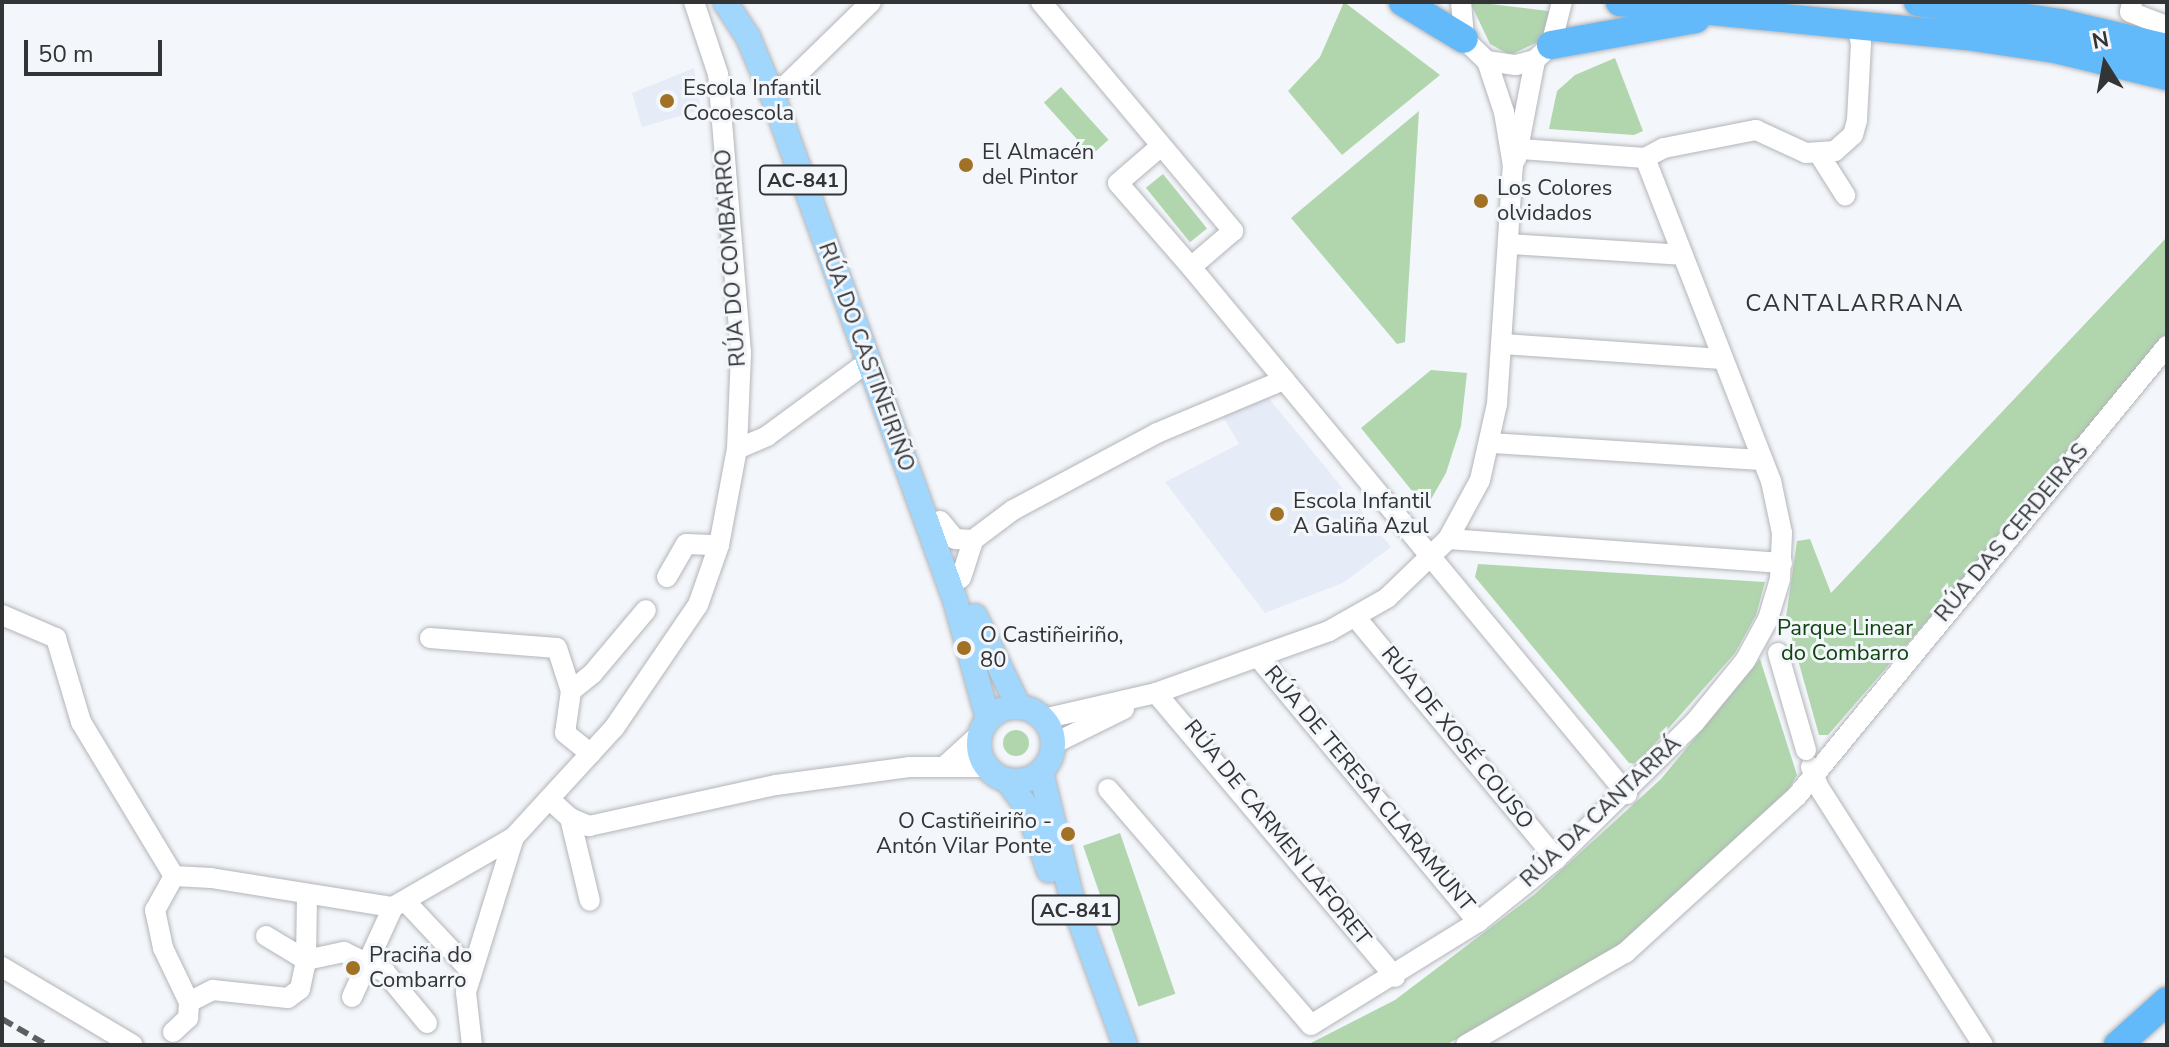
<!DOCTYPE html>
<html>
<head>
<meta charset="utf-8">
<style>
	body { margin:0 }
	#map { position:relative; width:2169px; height:1047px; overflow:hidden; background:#f3f6fa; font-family:"Nunito Sans",sans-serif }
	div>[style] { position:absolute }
	.built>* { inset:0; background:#e6ecf7 }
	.green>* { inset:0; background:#b1d6ae; transform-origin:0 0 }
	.round { border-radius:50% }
	.roads { filter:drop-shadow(0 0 2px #b3b5b9) drop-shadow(0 0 2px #b3b5b9) }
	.minor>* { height:20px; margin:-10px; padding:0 10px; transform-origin:10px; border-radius:10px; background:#fff }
	.major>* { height:24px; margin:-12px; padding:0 12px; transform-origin:12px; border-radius:12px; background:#a1d6fd }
	.major>.ring { margin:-12px; padding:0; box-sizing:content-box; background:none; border:24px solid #a1d6fd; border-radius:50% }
	.highway>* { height:28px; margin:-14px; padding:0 14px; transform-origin:14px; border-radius:14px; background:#62bafb }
	.rail>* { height:6px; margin-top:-3px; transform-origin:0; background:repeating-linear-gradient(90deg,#5d5e60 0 12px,transparent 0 18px) }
	.bridges { filter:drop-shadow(0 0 2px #b3b5b9) drop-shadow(0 0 2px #b3b5b9) }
	.minor-bridge>* { height:20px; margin:-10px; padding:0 10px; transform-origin:10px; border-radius:10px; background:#fff }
	.dots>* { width:22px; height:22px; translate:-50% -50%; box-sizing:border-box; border:4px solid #f3f6fa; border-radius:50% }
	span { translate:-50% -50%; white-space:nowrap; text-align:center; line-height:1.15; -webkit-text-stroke:6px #f3f6fa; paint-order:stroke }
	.shield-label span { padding:2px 6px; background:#f3f6fa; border:2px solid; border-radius:6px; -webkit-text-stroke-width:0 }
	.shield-label { font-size:20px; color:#333435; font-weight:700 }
	.poi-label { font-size:22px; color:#333435 }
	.left { translate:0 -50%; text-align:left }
	.right { translate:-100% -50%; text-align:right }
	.street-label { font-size:22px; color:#333435 }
	.park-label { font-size:22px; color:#0f440e }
	.neighbourhood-label { font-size:24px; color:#333435; letter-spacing:2px }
	.frame { position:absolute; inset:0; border:4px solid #333435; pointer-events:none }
	.north { position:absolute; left:2065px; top:24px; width:80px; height:80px; -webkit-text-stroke:6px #f3f6fa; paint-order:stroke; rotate:349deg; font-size:22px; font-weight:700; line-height:32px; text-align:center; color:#333435 }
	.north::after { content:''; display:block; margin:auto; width:28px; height:36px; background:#333435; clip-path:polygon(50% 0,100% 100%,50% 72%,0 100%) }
	.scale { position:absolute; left:24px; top:40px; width:138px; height:36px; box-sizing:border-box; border:4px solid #333435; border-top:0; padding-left:10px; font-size:24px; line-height:28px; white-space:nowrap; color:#333435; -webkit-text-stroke:6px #f3f6fa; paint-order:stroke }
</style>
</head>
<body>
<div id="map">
	<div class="built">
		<i style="clip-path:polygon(694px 68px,701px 110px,642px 127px,632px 93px)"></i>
		<i style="clip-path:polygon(1266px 395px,1391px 547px,1343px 583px,1265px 613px,1165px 482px,1239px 444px,1222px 415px)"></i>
	</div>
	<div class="green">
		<i style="clip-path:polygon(1344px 2px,1440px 75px,1342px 155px,1288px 91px,1320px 57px)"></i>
		<i style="clip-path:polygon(1470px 2px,1474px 2px,1556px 12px,1540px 41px,1510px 55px,1490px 44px)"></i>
		<i style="clip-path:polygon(1615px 58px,1643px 131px,1634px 135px,1549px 129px,1557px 91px,1575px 75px)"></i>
		<i style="left:1061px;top:87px;width:71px;height:23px;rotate:48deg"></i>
		<i style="clip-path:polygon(1419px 111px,1405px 342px,1397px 344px,1291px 218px)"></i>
		<i style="left:1163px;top:174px;width:70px;height:22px;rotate:51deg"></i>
		<i style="clip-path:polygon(2167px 237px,2167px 344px,1828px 735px,1819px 735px,1786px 617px,1797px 541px,1810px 539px,1831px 593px)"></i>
		<i style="clip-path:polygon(1431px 370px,1467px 373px,1461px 426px,1446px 473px,1426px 508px,1361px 428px)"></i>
		<i style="clip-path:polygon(1478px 564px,1765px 582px,1756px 615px,1735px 653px,1637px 764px,1629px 763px,1475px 577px)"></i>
		<i style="clip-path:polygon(1760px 659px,1797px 775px,1789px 789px,1609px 955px,1446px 1045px,1307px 1045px,1395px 1000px,1535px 894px,1661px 779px)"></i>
		<i class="round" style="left:1003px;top:730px;width:26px;height:26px"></i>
		<i style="left:1120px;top:833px;width:170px;height:39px;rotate:71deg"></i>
	</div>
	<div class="roads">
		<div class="minor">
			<i style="left:1041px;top:2px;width:299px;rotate:50deg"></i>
			<i style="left:1233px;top:231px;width:55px;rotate:139.4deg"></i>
			<i style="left:1191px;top:267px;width:111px;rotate:-131deg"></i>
			<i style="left:1118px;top:183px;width:55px;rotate:-40.6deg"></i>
			<i style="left:1461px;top:2px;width:37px;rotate:85deg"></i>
			<i style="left:1464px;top:39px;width:32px;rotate:44deg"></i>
			<i style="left:1487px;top:61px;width:29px;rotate:8deg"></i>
			<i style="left:1516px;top:65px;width:20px;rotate:-15deg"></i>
			<i style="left:1535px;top:60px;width:22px;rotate:-43deg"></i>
			<i style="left:1551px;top:45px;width:44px;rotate:-75.7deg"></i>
			<i style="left:2132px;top:2px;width:10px;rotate:101deg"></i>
			<i style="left:2130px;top:12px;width:40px;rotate:21deg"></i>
			<i style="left:783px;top:88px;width:123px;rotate:-44.3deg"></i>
			<i style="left:1521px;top:149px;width:124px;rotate:4.2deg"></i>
			<i style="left:1645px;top:158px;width:21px;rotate:-28deg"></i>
			<i style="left:1664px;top:148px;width:94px;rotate:-11.1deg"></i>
			<i style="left:1756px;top:130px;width:55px;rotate:24.7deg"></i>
			<i style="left:1806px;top:153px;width:29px;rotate:-4deg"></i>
			<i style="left:1835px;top:151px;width:24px;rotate:-42deg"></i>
			<i style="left:1853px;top:135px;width:16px;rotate:-75deg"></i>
			<i style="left:1857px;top:120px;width:76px;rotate:-87deg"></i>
			<i style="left:1861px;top:44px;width:20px;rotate:-101deg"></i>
			<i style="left:1819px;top:154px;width:49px;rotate:57.6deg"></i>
			<i style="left:1516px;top:159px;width:101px;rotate:-79.1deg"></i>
			<i style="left:1509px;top:244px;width:174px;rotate:3.6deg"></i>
			<i style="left:1191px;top:267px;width:684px;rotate:50.4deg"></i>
			<i style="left:1502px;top:344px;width:221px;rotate:3.9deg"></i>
			<i style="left:1491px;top:443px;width:272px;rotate:3.6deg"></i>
			<i style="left:737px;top:449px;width:33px;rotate:-23deg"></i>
			<i style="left:767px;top:436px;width:122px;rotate:-36.3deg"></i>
			<i style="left:940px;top:521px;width:23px;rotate:50deg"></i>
			<i style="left:955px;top:539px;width:18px;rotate:3deg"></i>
			<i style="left:1448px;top:539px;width:335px;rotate:4.1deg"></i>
			<i style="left:667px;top:577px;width:38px;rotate:-60deg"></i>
			<i style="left:686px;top:544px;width:33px;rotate:2deg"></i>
			<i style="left:961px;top:578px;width:40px;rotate:-72deg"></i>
			<i style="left:973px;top:540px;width:50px;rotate:-36.9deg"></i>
			<i style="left:1013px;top:510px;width:163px;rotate:-28.1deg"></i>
			<i style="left:1157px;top:433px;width:138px;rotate:-22.7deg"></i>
			<i style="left:2px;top:615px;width:59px;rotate:23.1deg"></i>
			<i style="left:56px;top:638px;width:88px;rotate:73.4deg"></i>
			<i style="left:81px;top:722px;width:180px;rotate:58.9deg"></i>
			<i style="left:174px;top:876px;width:37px;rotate:3deg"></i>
			<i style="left:211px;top:878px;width:184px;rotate:9.1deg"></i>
			<i style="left:393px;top:907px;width:140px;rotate:-30deg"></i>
			<i style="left:1357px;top:619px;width:312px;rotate:50.3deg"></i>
			<i style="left:430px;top:638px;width:127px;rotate:4.5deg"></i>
			<i style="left:557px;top:648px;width:45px;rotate:72deg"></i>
			<i style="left:571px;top:691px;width:42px;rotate:98.1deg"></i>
			<i style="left:565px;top:733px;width:33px;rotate:39deg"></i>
			<i style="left:1258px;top:657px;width:344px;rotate:50.3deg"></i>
			<i style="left:571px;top:691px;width:28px;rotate:-39deg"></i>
			<i style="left:593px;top:673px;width:82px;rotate:-49.9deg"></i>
			<i style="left:1156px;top:693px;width:371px;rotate:49.9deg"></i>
			<i style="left:1043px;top:719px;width:116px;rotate:-13deg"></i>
			<i style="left:1156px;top:693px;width:184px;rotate:-19.7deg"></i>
			<i style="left:1329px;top:631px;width:67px;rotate:-29.6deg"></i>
			<i style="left:1387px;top:598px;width:85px;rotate:-44deg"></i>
			<i style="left:1448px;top:539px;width:67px;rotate:-61.5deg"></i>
			<i style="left:1480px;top:480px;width:78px;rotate:-77.4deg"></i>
			<i style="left:1497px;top:404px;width:239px;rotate:-86.2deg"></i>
			<i style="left:1513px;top:166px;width:55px;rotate:-99.5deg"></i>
			<i style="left:1504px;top:112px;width:54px;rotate:-108.4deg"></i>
			<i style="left:1053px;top:744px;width:79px;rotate:-26.2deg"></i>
			<i style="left:946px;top:765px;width:45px;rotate:-42.3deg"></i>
			<i style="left:1811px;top:767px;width:20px;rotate:70deg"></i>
			<i style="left:1818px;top:786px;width:307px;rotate:57.5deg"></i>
			<i style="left:1108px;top:789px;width:311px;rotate:49.3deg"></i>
			<i style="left:1311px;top:1025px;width:196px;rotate:-31.7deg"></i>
			<i style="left:1478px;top:922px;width:100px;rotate:-38.9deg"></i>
			<i style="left:1556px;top:859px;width:195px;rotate:-44.6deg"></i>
			<i style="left:1695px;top:722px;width:79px;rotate:-50.7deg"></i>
			<i style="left:1745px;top:661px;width:48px;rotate:-61.3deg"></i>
			<i style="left:1768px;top:619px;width:42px;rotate:-73.3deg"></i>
			<i style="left:1780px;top:579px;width:46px;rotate:-87.5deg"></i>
			<i style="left:1782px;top:533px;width:53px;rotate:-101.9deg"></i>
			<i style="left:1771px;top:481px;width:347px;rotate:-111.3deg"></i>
			<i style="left:549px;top:799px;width:28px;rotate:42deg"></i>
			<i style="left:570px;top:818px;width:21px;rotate:23deg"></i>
			<i style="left:589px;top:826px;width:191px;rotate:-12.4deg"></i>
			<i style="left:776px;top:785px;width:134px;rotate:-7.7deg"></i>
			<i style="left:909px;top:767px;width:77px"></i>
			<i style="left:570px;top:818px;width:85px;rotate:76.5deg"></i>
			<i style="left:174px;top:876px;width:39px;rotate:119deg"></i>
			<i style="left:155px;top:910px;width:39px;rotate:78deg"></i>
			<i style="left:163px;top:948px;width:60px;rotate:64.3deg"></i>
			<i style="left:189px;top:1002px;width:27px;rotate:-27deg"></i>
			<i style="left:213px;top:990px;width:75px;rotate:6.1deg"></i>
			<i style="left:288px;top:998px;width:15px;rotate:-37deg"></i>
			<i style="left:300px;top:989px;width:30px;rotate:-78deg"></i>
			<i style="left:306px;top:960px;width:65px;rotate:-89.1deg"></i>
			<i style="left:407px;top:903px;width:92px;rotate:46.8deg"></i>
			<i style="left:266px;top:936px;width:47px;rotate:31deg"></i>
			<i style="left:306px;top:960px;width:39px;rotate:-12deg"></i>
			<i style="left:344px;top:952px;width:46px;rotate:26deg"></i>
			<i style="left:385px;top:972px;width:66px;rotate:50.5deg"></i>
			<i style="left:2px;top:967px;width:152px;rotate:30.8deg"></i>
			<i style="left:352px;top:997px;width:99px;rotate:-65.5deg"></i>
			<i style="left:173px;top:1032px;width:21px;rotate:-43deg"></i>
			<i style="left:188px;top:1018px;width:16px;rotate:-86deg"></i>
			<i style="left:472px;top:1045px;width:53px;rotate:-96.5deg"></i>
			<i style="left:466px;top:992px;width:162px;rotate:-72.8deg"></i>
			<i style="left:514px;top:837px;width:148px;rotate:-47.5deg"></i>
			<i style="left:614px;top:728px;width:149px;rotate:-55.7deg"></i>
			<i style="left:698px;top:605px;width:64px;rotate:-70.7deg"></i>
			<i style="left:719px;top:545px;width:98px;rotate:-79.4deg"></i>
			<i style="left:737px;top:449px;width:96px;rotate:-87.6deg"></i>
			<i style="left:741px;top:353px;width:280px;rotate:-94.7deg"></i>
			<i style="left:718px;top:74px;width:76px;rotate:-108.4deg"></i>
			<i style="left:1466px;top:1045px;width:184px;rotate:-30.1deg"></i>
			<i style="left:1625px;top:953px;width:233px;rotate:-42.4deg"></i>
			<i style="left:1797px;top:796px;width:583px;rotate:-50.57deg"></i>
		</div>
		<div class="major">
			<i style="left:725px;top:2px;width:42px;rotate:56.7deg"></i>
			<i style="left:748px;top:37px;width:62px;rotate:67.2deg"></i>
			<i style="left:772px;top:94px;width:538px;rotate:70.12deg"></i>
			<i style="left:955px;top:600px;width:123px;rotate:74.5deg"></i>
			<i style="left:975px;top:616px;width:101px;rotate:64.2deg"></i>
			<i class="ring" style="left:979px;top:707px;width:50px;height:50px"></i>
			<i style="left:1041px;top:772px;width:131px;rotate:76.3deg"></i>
			<i style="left:1072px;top:899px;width:155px;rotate:70deg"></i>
			<i style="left:1007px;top:780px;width:36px;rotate:54deg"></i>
			<i style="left:1028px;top:809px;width:65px;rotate:71.3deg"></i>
		</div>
		<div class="highway">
			<i style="left:1403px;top:2px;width:71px;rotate:31.2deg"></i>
			<i style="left:1620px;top:2px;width:348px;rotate:5.6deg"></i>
			<i style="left:1966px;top:36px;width:90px;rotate:8.3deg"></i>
			<i style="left:2055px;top:49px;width:115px;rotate:13.6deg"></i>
			<i style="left:1918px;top:2px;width:144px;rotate:8.4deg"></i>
			<i style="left:2060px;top:23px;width:110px;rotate:13.2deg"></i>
			<i style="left:1551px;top:45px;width:147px;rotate:-10.2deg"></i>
			<i style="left:2118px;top:1045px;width:66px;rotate:-41.9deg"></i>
		</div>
	</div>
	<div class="rail">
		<i style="left:2px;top:1019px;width:52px;rotate:30deg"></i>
	</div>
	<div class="bridges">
		<div class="minor-bridge">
			<i style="left:1778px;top:653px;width:101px;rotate:73.9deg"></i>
		</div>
	</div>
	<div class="dots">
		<i style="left:667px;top:101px;background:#a17225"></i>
		<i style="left:966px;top:165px;background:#a17225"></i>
		<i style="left:1481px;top:201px;background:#a17225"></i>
		<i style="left:1277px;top:514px;background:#a17225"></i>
		<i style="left:964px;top:648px;background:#a17225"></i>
		<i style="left:1068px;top:834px;background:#a17225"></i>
		<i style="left:353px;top:968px;background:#a17225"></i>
	</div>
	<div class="shield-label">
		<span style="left:803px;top:180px">AC-841</span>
		<span style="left:1076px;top:910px">AC-841</span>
	</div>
	<div class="poi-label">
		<span class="left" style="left:683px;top:101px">Escola Infantil<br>Cocoescola</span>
		<span class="left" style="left:982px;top:165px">El Almacén<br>del Pintor</span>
		<span class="left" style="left:1497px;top:201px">Los Colores<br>olvidados</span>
		<span class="left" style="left:1293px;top:514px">Escola Infantil<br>A Galiña Azul</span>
		<span class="left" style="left:980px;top:648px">O Castiñeiriño,<br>80</span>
		<span class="right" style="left:1052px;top:834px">O Castiñeiriño -<br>Antón Vilar Ponte</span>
		<span class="left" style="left:369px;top:968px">Praciña do<br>Combarro</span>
	</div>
	<div class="street-label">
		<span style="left:731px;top:258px;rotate:-94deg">RÚA DO COMBARRO</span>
		<span style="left:866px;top:357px;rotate:70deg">RÚA DO CASTIÑEIRIÑO</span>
		<span style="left:2012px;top:533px;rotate:-50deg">RÚA DAS CERDEIRAS</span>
		<span style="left:1457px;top:738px;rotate:51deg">RÚA DE XOSÉ COUSO</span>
		<span style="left:1369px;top:789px;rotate:50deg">RÚA DE TERESA CLARAMUNT</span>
		<span style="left:1601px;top:812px;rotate:-43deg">RÚA DA CANTARRÁ</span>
		<span style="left:1277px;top:833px;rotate:51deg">RÚA DE CARMEN LAFORET</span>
	</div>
	<div class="park-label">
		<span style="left:1845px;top:641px">Parque Linear<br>do Combarro</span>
	</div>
	<div class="neighbourhood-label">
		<span style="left:1855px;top:304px">CANTALARRANA</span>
	</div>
	<div class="frame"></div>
	<div class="north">N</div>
	<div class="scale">50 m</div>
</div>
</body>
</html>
